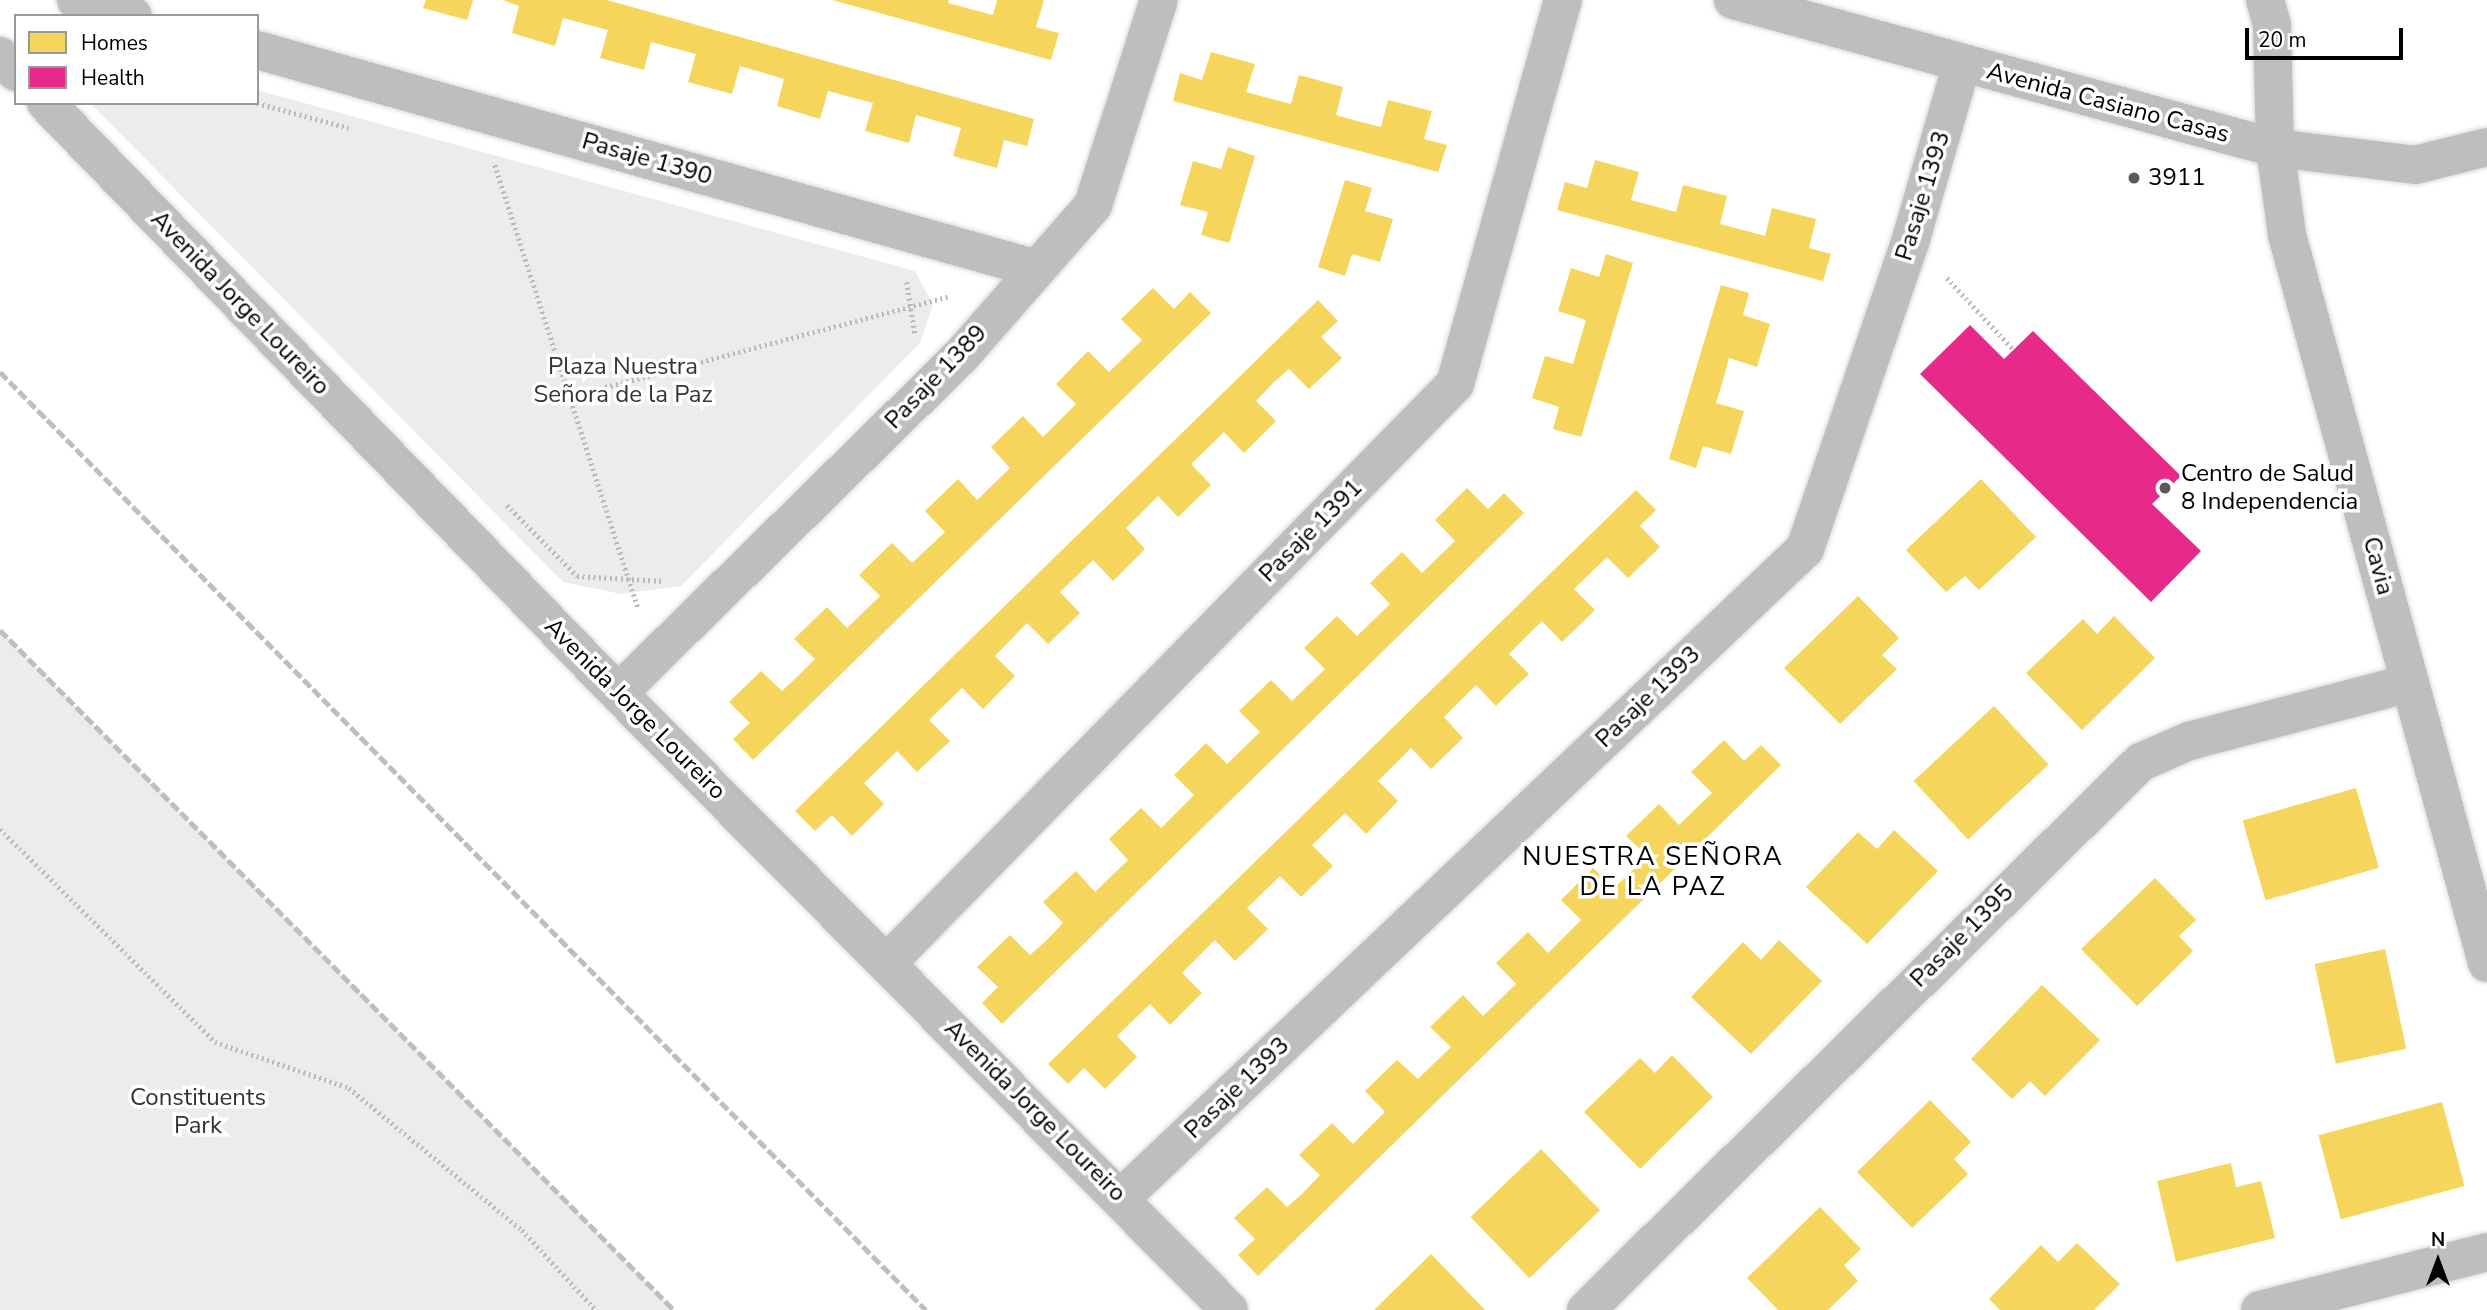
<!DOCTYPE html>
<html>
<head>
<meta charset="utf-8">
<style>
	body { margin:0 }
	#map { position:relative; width:2487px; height:1310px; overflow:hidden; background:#fff; font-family:"Nunito Sans",sans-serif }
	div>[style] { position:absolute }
	.green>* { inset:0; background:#ececec }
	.homes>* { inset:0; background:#f6d55c; transform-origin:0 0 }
	.health>* { inset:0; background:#e7298a }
	.path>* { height:4.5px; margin-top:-2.25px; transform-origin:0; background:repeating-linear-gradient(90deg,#b9b9b9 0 2px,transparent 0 5.5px) }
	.roads { filter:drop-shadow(0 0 2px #dbdbdb) drop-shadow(0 0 2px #dbdbdb) }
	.minor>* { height:38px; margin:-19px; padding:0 19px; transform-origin:19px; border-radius:19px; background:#bebebe }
	.major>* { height:38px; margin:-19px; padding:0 19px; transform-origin:19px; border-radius:19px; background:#bebebe }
	.rail>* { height:5px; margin-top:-2.5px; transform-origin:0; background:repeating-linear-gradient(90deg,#bebebe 0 10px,transparent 0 13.5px) }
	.dots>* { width:19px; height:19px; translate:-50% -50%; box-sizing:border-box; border:4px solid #fff; border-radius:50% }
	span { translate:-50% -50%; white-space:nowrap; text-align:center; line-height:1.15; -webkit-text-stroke:7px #fff; paint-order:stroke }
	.street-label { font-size:24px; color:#000 }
	.poi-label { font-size:24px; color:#000 }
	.left { translate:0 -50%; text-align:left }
	.park-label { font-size:24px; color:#333 }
	.neighbourhood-label { font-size:26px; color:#000; letter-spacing:2px }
	.legend { position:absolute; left:14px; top:14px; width:245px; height:91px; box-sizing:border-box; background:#fff; border:2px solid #999; margin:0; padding:9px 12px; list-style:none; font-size:21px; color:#000 }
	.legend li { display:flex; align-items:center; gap:14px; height:35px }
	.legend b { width:35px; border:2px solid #999 }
	.north { position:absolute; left:2403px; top:1226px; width:70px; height:70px; -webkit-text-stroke:5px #fff; paint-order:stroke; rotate:0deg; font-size:19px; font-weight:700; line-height:28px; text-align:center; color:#000 }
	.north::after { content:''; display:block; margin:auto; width:24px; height:32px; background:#000; clip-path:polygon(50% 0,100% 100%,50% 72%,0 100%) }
	.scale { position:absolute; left:2245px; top:28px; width:158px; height:32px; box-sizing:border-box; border:4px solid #000; border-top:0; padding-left:9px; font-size:21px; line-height:24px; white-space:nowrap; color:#000; -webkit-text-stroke:5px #fff; paint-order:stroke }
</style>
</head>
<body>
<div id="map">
	<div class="green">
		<i style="clip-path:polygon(257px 90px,915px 271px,933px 305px,920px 343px,681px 586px,621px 594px,563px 582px,90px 103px,257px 103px)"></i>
		<i style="clip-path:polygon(0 630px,533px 1167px,674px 1310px,0 1310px)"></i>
	</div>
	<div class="homes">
		<i style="clip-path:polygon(426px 0,473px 0,467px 20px,423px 8px)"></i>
		<i style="clip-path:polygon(503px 0,607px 0,1034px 119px,1027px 146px,1004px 140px,997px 168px,953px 156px,961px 128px,916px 115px,909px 143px,865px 131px,873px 103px,828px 91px,820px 119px,777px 106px,784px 79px,740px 66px,732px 94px,688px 82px,696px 54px,651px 42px,644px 70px,600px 58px,608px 30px,563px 18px,555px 46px,512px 33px,519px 6px)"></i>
		<i style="clip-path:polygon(832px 0,949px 0,948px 3px,993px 15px,997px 0,1044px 0,1036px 27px,1059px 33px,1051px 60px)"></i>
		<i style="clip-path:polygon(1211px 52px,1255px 64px,1246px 92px,1291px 104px,1299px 75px,1343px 87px,1336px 115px,1357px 121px,1381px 127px,1388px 100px,1432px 111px,1424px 139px,1447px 145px,1438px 172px,1173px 101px,1180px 73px,1202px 80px)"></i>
		<i style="clip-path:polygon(1228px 147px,1255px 156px,1229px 243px,1201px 235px,1208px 212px,1180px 205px,1193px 161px,1221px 169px)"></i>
		<i style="clip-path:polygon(1595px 160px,1639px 172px,1631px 200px,1676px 212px,1683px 185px,1727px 196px,1720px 224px,1765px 236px,1772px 208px,1816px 219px,1809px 248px,1831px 254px,1823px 281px,1557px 210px,1565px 182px,1587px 188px)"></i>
		<i style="clip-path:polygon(1345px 180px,1372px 188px,1365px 211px,1393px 219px,1380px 262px,1352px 254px,1345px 276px,1318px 267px)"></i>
		<i style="clip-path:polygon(1606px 254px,1633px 263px,1581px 437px,1553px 429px,1559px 407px,1532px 398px,1545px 356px,1573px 364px,1586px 320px,1558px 311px,1571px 268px,1599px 277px)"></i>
		<i style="clip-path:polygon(1721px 285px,1749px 293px,1743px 315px,1770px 324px,1757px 367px,1729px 358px,1723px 380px,1716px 403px,1744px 411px,1731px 454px,1703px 446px,1696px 468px,1669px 459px)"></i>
		<i style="clip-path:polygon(1153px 288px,1174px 309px,1190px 292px,1211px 313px,753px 760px,733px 739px,750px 723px,729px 702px,761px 671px,782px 691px,798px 676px,815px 659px,794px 639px,827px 607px,847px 628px,880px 596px,859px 575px,892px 543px,912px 563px,945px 532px,925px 511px,958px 479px,977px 500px,1010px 468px,991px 447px,1023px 416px,1043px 437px,1076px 404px,1056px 384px,1088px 351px,1109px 372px,1142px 340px,1121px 319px)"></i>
		<i style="clip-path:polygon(1318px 300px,1338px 321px,1321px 337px,1342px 358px,1309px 389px,1289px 369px,1272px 384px,1256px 401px,1276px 421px,1244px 453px,1224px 432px,1191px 464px,1211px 485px,1178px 517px,1158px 496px,1126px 528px,1145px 549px,1113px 581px,1093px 560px,1060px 592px,1080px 613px,1048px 644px,1027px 623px,995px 656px,1015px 676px,983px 709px,962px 688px,929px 720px,950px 741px,917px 772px,897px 751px,864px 783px,884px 804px,852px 836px,832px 815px,815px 831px,795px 811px)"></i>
		<i style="clip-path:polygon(1981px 479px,2036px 537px,1979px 590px,1965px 576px,1946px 592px,1906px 550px)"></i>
		<i style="clip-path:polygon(1467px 488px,1488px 509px,1504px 493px,1524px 513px,1002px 1024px,982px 1003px,998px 987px,977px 967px,1010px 935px,1030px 955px,1047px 940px,1063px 923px,1043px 902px,1076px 871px,1095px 892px,1128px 860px,1109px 839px,1141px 808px,1161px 828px,1194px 795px,1174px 775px,1206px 743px,1227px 764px,1260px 732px,1239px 711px,1271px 680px,1292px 701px,1325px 669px,1304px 648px,1337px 616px,1357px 636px,1390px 604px,1370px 583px,1402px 552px,1422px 573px,1455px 541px,1435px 520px)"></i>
		<i style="clip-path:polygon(1636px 490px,1656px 510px,1640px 526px,1660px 547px,1628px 578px,1607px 557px,1574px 589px,1595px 610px,1562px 642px,1542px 621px,1509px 654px,1529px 674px,1512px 690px,1496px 706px,1476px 685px,1444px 717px,1463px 738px,1431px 769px,1411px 748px,1378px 781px,1398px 801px,1366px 834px,1345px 813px,1312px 845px,1333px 866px,1301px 897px,1280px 876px,1247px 908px,1268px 929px,1235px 961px,1215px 940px,1182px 973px,1202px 993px,1170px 1025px,1150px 1004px,1117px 1036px,1137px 1057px,1105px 1089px,1084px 1068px,1068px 1084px,1048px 1064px)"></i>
		<i style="clip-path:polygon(1858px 596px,1899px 638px,1882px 655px,1897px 669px,1840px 724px,1784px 668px)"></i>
		<i style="clip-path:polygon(2114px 616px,2155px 658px,2082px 730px,2026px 673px,2083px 619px,2097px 634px)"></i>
		<i style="left:1994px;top:706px;width:80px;height:110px;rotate:47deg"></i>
		<i style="clip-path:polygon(1724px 740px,1744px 761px,1761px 745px,1781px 765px,1258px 1276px,1238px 1255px,1255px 1239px,1234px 1218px,1267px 1187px,1287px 1207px,1304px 1192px,1320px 1175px,1299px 1155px,1332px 1123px,1353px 1144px,1385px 1112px,1365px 1091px,1397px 1060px,1418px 1079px,1451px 1047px,1430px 1027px,1463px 995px,1483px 1016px,1516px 984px,1496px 963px,1528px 932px,1548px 953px,1581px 920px,1561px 900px,1593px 868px,1614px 888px,1630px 873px,1647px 856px,1626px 836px,1659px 804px,1679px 825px,1712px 793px,1691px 772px)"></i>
		<i style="left:2356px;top:788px;width:83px;height:118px;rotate:74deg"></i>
		<i style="clip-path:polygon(1894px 830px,1938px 871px,1867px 944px,1806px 887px,1858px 832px,1877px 849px)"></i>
		<i style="clip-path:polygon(2155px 878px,2196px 920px,2179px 936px,2193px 951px,2137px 1006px,2081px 949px)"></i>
		<i style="clip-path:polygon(1779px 940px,1822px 981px,1751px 1054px,1691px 997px,1743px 942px,1761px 960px)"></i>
		<i style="left:2385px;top:949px;width:102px;height:72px;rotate:78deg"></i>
		<i style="clip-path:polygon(2042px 985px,2100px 1040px,2045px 1096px,2030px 1081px,2012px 1099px,1971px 1059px)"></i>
		<i style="clip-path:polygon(1672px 1055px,1713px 1097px,1640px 1169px,1584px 1112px,1640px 1058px,1655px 1073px)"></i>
		<i style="clip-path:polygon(1930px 1100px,1971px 1142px,1954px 1159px,1968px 1174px,1912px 1228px,1857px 1172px)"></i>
		<i style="left:2442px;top:1102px;width:87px;height:128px;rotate:75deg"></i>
		<i style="left:1541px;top:1149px;width:85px;height:98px;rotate:46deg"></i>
		<i style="clip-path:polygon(2231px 1163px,2236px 1187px,2261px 1181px,2275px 1238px,2176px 1262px,2157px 1181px)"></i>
		<i style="clip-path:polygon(1820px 1207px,1861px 1249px,1844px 1265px,1858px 1281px,1828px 1310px,1778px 1310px,1747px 1278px)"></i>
		<i style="clip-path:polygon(2077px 1243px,2120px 1284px,2094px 1310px,2000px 1310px,1989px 1299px,2041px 1245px,2058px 1262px)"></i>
		<i style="clip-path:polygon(1431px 1254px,1485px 1310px,1374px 1310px)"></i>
	</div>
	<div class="health">
		<i style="clip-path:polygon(1970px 325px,2004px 359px,2033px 331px,2181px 476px,2152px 504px,2201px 551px,2151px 602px,1920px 374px)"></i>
	</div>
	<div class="path">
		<i style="left:257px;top:103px;width:95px;rotate:15.2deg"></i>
		<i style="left:495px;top:165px;width:466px;rotate:72.1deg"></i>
		<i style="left:1947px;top:278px;width:98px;rotate:47.1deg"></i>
		<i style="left:907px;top:282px;width:53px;rotate:81.3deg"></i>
		<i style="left:568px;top:397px;width:394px;rotate:-14.8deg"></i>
		<i style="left:507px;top:505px;width:100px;rotate:45.4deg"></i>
		<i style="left:577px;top:576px;width:87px;rotate:3.3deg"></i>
		<i style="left:0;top:829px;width:303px;rotate:44.7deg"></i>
		<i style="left:215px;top:1042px;width:142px;rotate:18.9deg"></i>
		<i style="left:349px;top:1088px;width:224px;rotate:39.4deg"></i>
		<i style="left:522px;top:1230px;width:109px;rotate:47.2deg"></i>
	</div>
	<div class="roads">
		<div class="minor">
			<i style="left:76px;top:0;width:59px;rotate:15.7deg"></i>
			<i style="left:2265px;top:0;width:26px;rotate:74deg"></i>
			<i style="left:2272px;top:25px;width:123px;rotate:88.6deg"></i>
			<i style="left:2275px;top:148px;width:88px;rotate:82.1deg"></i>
			<i style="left:2287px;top:235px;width:755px;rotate:74.64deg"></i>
			<i style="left:257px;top:50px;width:810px;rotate:15.68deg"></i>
			<i style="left:0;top:56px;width:23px;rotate:45deg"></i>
			<i style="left:46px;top:103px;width:822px;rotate:45.89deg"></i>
			<i style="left:618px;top:693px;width:868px;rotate:45.28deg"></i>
			<i style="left:618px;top:693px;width:481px;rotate:-44.5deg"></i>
			<i style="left:961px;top:356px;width:201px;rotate:-48.8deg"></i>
			<i style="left:1093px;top:205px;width:215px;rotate:-72.2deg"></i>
			<i style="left:887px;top:963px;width:811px;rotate:-45.55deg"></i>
			<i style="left:1455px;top:384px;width:399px;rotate:-74.3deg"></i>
			<i style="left:1121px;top:1198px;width:943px;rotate:-43.5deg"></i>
			<i style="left:1805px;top:549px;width:328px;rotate:-71.1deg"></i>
			<i style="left:1911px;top:239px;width:183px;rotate:-73.8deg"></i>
			<i style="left:1586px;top:1310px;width:780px;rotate:-44.64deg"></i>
			<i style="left:2141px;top:762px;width:52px;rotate:-23.6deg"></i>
			<i style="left:2189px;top:741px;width:228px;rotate:-14.7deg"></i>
			<i style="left:2260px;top:1310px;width:234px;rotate:-14.3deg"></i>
		</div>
		<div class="major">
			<i style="left:1733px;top:0;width:562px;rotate:15.27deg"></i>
			<i style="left:2275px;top:148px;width:141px;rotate:6.9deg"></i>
			<i style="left:2415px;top:165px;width:74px;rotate:-14deg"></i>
		</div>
	</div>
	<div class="rail">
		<i style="left:0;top:372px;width:1318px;rotate:45.37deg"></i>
		<i style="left:0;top:630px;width:957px;rotate:45.25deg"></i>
	</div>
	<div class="dots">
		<i style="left:2134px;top:178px;background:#595959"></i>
		<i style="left:2165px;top:488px;background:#595959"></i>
	</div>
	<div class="street-label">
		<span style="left:2108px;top:103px;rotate:15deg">Avenida Casiano Casas</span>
		<span style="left:647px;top:159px;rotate:16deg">Pasaje 1390</span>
		<span style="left:1923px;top:196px;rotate:-73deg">Pasaje 1393</span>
		<span style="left:240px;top:303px;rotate:46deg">Avenida Jorge Loureiro</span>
		<span style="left:936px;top:377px;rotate:-46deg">Pasaje 1389</span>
		<span style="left:1311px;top:531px;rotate:-45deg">Pasaje 1391</span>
		<span style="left:2378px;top:566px;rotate:75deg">Cavia</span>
		<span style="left:1648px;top:697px;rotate:-44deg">Pasaje 1393</span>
		<span style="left:635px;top:709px;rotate:45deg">Avenida Jorge Loureiro</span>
		<span style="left:1962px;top:936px;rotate:-45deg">Pasaje 1395</span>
		<span style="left:1237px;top:1088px;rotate:-44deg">Pasaje 1393</span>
		<span style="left:1035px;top:1111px;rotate:45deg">Avenida Jorge Loureiro</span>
	</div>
	<div class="poi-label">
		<span class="left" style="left:2148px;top:178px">3911</span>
		<span class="left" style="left:2181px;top:488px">Centro de Salud<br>8 Independencia</span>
	</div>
	<div class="park-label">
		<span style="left:623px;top:381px">Plaza Nuestra<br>Señora de la Paz</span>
		<span style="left:198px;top:1112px">Constituents<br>Park</span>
	</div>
	<div class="neighbourhood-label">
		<span style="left:1653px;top:872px">NUESTRA SEÑORA<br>DE LA PAZ</span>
	</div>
	<ul class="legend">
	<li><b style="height:19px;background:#f6d55c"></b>Homes</li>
	<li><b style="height:19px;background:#e7298a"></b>Health</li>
	</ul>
	<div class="north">N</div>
	<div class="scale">20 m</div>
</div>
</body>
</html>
